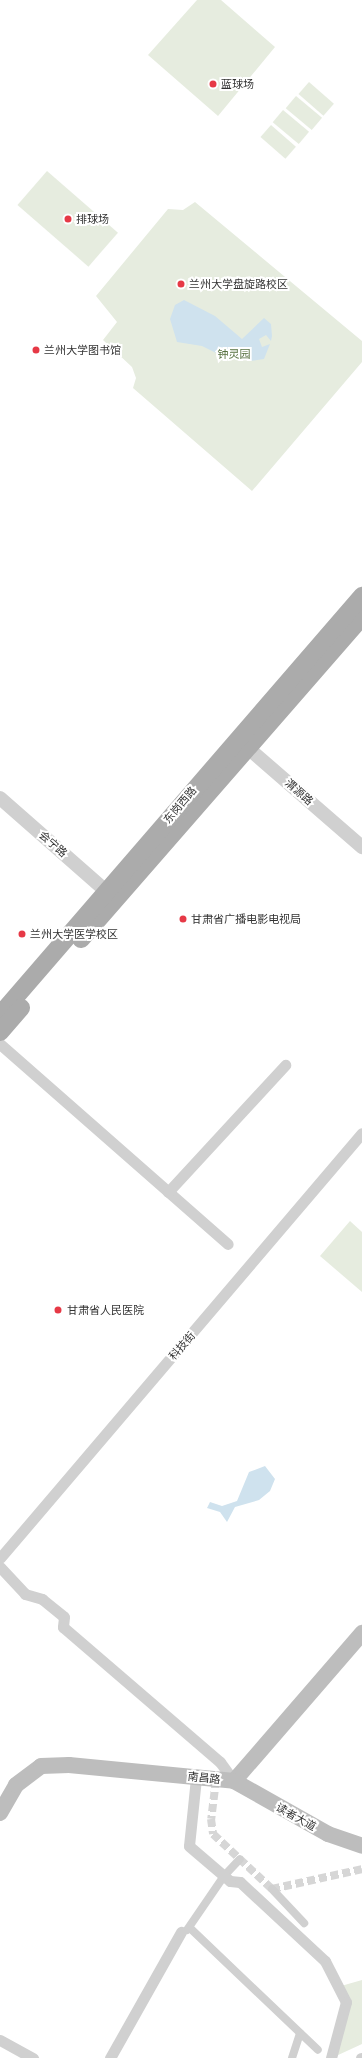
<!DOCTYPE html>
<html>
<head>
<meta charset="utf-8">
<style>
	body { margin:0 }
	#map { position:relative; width:362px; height:2058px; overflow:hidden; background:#fff; font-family:"Asap Condensed","Noto Sans SC",sans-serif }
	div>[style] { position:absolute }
	.green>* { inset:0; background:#e6ecdf; transform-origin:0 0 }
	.water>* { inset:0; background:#cfe2ee }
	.pedestrian-tunnel>* { height:8px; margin-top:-4px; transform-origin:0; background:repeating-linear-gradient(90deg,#d6d6d6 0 8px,transparent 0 12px) }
	.pedestrian>* { height:8px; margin:-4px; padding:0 4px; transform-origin:4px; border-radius:4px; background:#d0d0d0 }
	.minor>* { height:11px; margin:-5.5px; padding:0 5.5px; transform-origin:5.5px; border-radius:5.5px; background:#d0d0d0 }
	.tertiary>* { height:14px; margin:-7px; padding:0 7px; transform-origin:7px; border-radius:7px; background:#d0d0d0 }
	.secondary>* { height:16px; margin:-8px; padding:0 8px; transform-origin:8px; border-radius:8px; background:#bdbdbd }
	.primary>* { height:18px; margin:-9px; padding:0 9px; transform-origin:9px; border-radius:9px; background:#ababab }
	.dots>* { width:11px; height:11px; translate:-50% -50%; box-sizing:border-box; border:2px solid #fff; border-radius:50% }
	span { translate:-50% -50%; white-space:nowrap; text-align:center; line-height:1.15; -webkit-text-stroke:4px #fff; paint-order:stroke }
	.poi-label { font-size:11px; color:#333 }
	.left { translate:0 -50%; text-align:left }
	.park-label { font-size:11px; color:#56703f }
	.street-label { font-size:11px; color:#333 }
</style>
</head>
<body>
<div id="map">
	<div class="green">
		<i style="clip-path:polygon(197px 0,221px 0,275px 47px,218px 116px,148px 55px)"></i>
		<i style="left:309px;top:82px;width:33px;height:16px;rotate:41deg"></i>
		<i style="left:296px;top:96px;width:34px;height:16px;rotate:40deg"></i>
		<i style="left:283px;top:110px;width:34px;height:16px;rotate:40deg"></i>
		<i style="left:271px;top:125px;width:33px;height:16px;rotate:41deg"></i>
		<i style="left:47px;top:171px;width:94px;height:45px;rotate:41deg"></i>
		<i style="clip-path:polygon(195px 202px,362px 341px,362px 362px,252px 491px,133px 388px,136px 378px,132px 367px,103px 340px,117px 322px,96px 296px,168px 209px,183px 210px)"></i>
		<i style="clip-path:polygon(350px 1221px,362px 1232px,362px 1292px,320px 1256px)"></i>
		<i style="clip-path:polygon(362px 1980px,362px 2044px,336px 2056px,344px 2005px,341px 1986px)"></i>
	</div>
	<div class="water">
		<i style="clip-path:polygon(184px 300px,215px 316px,242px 339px,264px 318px,271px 324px,272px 336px,271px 341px,266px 335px,259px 339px,262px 347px,270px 344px,264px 359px,250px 361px,247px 351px,228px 359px,202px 346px,177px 342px,170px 319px,175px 305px)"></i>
		<i style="clip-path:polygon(265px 1466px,275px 1479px,270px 1491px,259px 1500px,235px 1507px,227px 1522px,220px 1512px,207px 1508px,210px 1502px,222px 1506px,237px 1501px,249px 1472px)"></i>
	</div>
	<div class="pedestrian-tunnel">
		<i style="left:216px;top:1780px;width:39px;rotate:97deg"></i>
		<i style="left:211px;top:1819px;width:15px;rotate:82deg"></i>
		<i style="left:213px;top:1834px;width:81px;rotate:43deg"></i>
		<i style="left:272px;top:1889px;width:92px;rotate:-12.5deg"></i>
	</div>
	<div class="pedestrian">
		<i style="left:272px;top:1889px;width:47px;rotate:46.7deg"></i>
		<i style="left:191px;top:1929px;width:175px;rotate:43.6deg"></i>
		<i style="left:187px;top:1930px;width:65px;rotate:-55.6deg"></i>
		<i style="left:224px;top:1876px;width:23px;rotate:-47deg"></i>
		<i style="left:292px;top:2058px;width:26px;rotate:-72deg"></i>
	</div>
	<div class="minor">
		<i style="left:0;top:1044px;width:303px;rotate:41.3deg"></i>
		<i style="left:168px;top:1192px;width:173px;rotate:-47.3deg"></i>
		<i style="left:0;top:1558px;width:558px;rotate:-49.58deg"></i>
		<i style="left:0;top:1567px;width:37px;rotate:47deg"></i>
		<i style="left:25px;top:1594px;width:18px;rotate:16deg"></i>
		<i style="left:42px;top:1599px;width:28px;rotate:39deg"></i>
		<i style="left:64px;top:1617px;width:10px;rotate:96deg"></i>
		<i style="left:63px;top:1627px;width:207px;rotate:40.7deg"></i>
		<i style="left:220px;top:1762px;width:24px;rotate:54deg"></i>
		<i style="left:196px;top:1778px;width:68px;rotate:95.9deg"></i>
		<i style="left:189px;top:1846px;width:54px;rotate:40.5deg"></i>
		<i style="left:230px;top:1881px;width:10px;rotate:6deg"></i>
		<i style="left:240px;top:1882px;width:116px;rotate:42.9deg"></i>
		<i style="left:325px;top:1961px;width:46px;rotate:62.9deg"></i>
		<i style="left:346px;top:2002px;width:58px;rotate:105deg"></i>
		<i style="left:0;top:2040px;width:38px;rotate:29deg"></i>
		<i style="left:110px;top:2058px;width:145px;rotate:-60.6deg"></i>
		<i style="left:361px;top:2058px;width:1px"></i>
	</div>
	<div class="tertiary">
		<i style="left:240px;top:741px;width:162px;rotate:41deg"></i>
		<i style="left:0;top:798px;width:141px;rotate:41.3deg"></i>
	</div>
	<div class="secondary">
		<i style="left:234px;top:1781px;width:196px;rotate:-49.1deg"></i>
		<i style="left:0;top:1813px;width:32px;rotate:-60deg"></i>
		<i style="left:16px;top:1785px;width:31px;rotate:-37deg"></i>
		<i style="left:41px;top:1766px;width:28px;rotate:-2deg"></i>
		<i style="left:69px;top:1765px;width:166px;rotate:5.5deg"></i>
		<i style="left:234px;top:1781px;width:108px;rotate:29.4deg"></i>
		<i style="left:328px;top:1834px;width:36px;rotate:19deg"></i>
	</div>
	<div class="primary">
		<i style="left:81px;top:939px;width:427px;rotate:-48.9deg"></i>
		<i style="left:0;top:1015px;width:554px;rotate:-49.17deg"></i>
		<i style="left:0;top:1032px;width:32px;rotate:-49deg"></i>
	</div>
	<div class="dots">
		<i style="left:213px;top:84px;background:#e63946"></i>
		<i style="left:68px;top:219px;background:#e63946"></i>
		<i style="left:181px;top:284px;background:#e63946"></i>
		<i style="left:36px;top:350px;background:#e63946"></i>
		<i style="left:183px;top:919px;background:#e63946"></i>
		<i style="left:22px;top:934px;background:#e63946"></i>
		<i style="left:58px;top:1310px;background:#e63946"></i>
	</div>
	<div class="poi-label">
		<span class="left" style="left:221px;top:84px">蓝球场</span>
		<span class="left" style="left:76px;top:219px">排球场</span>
		<span class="left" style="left:189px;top:284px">兰州大学盘旋路校区</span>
		<span class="left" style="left:44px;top:350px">兰州大学图书馆</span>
		<span class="left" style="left:191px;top:919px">甘肃省广播电影电视局</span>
		<span class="left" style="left:30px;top:934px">兰州大学医学校区</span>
		<span class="left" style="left:67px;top:1310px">甘肃省人民医院</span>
	</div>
	<div class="park-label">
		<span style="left:234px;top:354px">钟灵园</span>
	</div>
	<div class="street-label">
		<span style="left:299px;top:792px;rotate:41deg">渭源路</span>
		<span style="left:180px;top:805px;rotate:-50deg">东岗西路</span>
		<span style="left:53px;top:844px;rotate:41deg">会宁路</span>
		<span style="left:182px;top:1346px;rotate:-49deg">科技街</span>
		<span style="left:204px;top:1778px;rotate:6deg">南昌路</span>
		<span style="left:296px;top:1817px;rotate:29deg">读者大道</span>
	</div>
</div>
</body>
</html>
